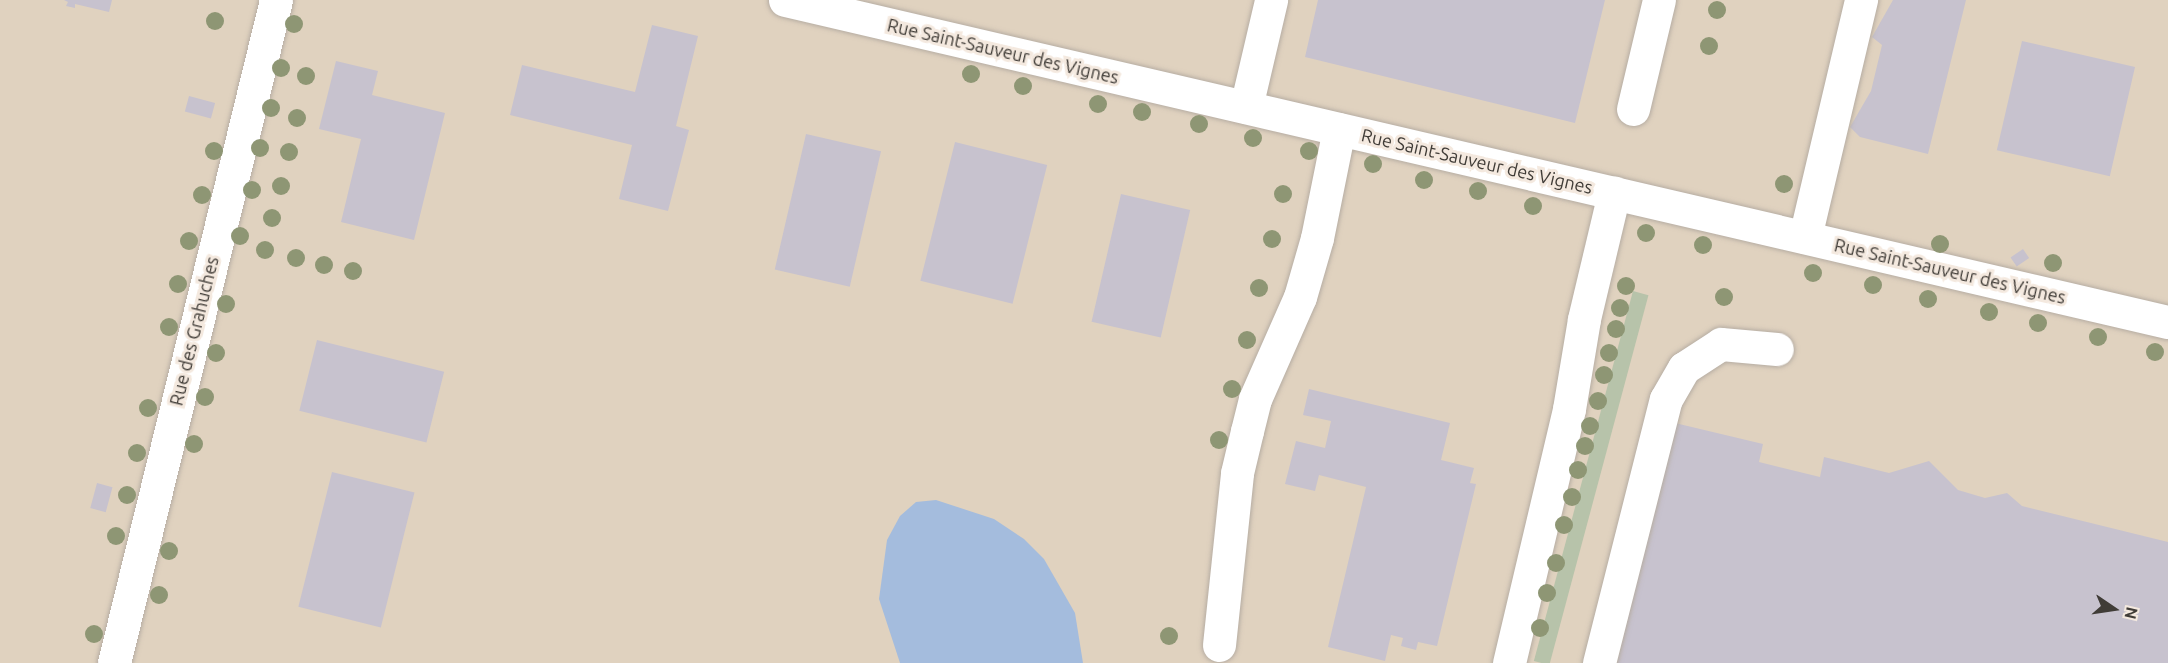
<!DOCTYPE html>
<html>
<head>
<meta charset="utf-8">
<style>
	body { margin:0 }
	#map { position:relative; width:2168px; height:663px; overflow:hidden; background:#e6dcd2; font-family:Ubuntu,sans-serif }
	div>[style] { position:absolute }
	.industrial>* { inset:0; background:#e0d2bf; transform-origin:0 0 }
	.green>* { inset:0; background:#b7c3aa; transform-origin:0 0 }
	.water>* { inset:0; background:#a4bcdd }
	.building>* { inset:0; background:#c7c2ce; transform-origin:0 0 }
	.roads { filter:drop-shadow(0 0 2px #b6ada3) drop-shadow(0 0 2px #b6ada3) }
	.minor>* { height:33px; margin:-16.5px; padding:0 16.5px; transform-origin:16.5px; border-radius:16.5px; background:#fff }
	.trees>* { width:18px; height:18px; margin:-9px; border-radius:50%; background:#8e9674 }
	span { translate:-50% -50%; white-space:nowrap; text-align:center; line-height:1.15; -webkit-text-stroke:6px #f4e9df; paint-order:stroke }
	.street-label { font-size:18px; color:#403c37 }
	.north { position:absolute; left:2084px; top:579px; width:60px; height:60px; -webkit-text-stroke:4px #f4e9df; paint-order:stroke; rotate:103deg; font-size:16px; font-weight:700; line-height:24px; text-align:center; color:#403c37 }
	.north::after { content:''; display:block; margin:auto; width:21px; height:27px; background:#403c37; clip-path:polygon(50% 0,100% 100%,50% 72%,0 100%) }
</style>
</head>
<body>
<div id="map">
	<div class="industrial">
		<i style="left:0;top:0;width:2168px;height:663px"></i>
	</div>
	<div class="green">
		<i style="left:1633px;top:291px;width:16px;height:383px;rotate:15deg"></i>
	</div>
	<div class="water">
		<i style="clip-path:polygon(936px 500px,994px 519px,1024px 539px,1044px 559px,1075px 613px,1083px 663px,900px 663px,879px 599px,887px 540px,900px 516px,916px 502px)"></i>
	</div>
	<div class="building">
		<i style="clip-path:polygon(64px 0,112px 0,109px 12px,75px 4px,75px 8px,66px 6px,68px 2px)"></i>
		<i style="clip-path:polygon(1318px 0,1605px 0,1575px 123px,1305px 57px)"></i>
		<i style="clip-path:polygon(1893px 0,1966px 0,1928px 154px,1860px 137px,1850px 127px,1871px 91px,1882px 45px,1872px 37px)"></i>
		<i style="clip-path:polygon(652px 25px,698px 36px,676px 126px,689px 130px,668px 211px,619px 199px,632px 145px,510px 115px,522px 65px,635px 92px)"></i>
		<i style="left:2022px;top:41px;width:116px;height:112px;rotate:13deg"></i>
		<i style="clip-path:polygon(336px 61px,378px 71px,372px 95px,445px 113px,414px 240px,341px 222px,361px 139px,319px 129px)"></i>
		<i style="left:189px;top:96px;width:27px;height:16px;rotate:15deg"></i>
		<i style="left:806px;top:134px;width:77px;height:139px;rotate:13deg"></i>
		<i style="left:955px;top:142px;width:95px;height:143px;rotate:14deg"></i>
		<i style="left:1121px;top:194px;width:71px;height:131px;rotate:13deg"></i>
		<i style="left:2023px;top:249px;width:11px;height:15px;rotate:56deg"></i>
		<i style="left:317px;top:340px;width:131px;height:73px;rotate:14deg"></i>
		<i style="clip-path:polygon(1309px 389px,1450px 423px,1441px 460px,1474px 468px,1470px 483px,1476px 484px,1437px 646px,1418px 642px,1416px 650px,1401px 646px,1403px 638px,1391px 635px,1385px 661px,1328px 647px,1366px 487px,1319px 475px,1315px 491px,1285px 484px,1296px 441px,1325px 448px,1331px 421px,1303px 415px)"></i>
		<i style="clip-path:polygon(1675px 423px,1763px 444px,1759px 462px,1820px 477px,1824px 457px,1889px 473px,1929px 461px,1958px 490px,1985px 498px,2007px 493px,2022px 506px,2168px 542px,2168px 663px,1617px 663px)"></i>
		<i style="left:332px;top:472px;width:85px;height:139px;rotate:14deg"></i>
		<i style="left:97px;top:483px;width:16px;height:26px;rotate:15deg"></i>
	</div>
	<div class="roads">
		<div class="minor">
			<i style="left:785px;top:0;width:1420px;rotate:13.11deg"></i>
			<i style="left:1246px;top:107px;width:110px;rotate:-76.8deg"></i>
			<i style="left:1633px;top:109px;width:112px;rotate:-76.6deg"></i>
			<i style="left:1805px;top:237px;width:244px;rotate:-76.7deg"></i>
			<i style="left:1219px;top:645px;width:173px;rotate:-84deg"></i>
			<i style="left:1237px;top:473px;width:43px;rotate:-76.6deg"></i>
			<i style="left:1247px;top:431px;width:33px;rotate:-76deg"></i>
			<i style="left:1255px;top:399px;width:111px;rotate:-66.2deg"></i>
			<i style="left:1300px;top:297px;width:61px;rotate:-73.9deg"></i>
			<i style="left:1317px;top:238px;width:111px;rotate:-78.6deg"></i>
			<i style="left:114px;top:663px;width:683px;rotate:-76.27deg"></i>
			<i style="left:1509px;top:663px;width:261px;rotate:-76.7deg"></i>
			<i style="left:1569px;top:409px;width:91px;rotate:-80.5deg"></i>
			<i style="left:1584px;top:319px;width:130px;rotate:-76.6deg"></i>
			<i style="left:1599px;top:663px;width:272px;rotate:-75.8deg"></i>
			<i style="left:1666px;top:399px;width:36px;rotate:-60deg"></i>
			<i style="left:1684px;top:368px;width:44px;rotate:-33deg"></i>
			<i style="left:1721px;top:344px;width:56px;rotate:5.1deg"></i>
		</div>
	</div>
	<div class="trees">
		<i style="left:1717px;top:10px"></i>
		<i style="left:215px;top:21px"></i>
		<i style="left:294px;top:24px"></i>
		<i style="left:1709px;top:46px"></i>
		<i style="left:281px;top:68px"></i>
		<i style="left:971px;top:74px"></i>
		<i style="left:306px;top:76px"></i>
		<i style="left:1023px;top:86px"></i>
		<i style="left:1098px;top:104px"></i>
		<i style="left:271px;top:108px"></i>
		<i style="left:1142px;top:112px"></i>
		<i style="left:297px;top:118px"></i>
		<i style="left:1199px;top:124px"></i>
		<i style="left:1253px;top:138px"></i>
		<i style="left:260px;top:148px"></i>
		<i style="left:214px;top:151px"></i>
		<i style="left:1309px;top:151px"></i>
		<i style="left:289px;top:152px"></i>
		<i style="left:1373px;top:164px"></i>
		<i style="left:1424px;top:180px"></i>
		<i style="left:1784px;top:184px"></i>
		<i style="left:281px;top:186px"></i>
		<i style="left:252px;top:190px"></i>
		<i style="left:1478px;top:191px"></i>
		<i style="left:1283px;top:194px"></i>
		<i style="left:202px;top:195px"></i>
		<i style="left:1533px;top:206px"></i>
		<i style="left:272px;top:218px"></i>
		<i style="left:1646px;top:233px"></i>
		<i style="left:240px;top:236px"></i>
		<i style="left:1272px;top:239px"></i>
		<i style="left:189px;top:241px"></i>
		<i style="left:1940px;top:244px"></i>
		<i style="left:1703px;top:245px"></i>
		<i style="left:265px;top:250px"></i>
		<i style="left:296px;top:258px"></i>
		<i style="left:2053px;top:263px"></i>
		<i style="left:324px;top:265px"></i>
		<i style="left:353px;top:271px"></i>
		<i style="left:1813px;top:273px"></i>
		<i style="left:178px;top:284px"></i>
		<i style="left:1873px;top:285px"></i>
		<i style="left:1626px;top:286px"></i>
		<i style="left:1259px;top:288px"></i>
		<i style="left:1724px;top:297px"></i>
		<i style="left:1928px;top:299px"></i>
		<i style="left:226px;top:304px"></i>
		<i style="left:1620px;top:308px"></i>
		<i style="left:1989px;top:312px"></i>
		<i style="left:2038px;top:323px"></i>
		<i style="left:169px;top:327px"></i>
		<i style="left:1616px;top:329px"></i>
		<i style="left:2098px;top:337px"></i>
		<i style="left:1247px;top:340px"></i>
		<i style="left:2155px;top:352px"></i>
		<i style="left:216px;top:353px"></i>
		<i style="left:1609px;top:353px"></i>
		<i style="left:1604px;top:375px"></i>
		<i style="left:1232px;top:389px"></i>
		<i style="left:205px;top:397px"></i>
		<i style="left:1598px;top:401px"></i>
		<i style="left:148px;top:408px"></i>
		<i style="left:1590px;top:426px"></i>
		<i style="left:1219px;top:440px"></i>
		<i style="left:194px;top:444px"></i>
		<i style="left:1585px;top:446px"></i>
		<i style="left:137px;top:453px"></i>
		<i style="left:1578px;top:470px"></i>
		<i style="left:127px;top:495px"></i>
		<i style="left:1572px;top:497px"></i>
		<i style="left:1564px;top:525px"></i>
		<i style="left:116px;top:536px"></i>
		<i style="left:169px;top:551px"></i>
		<i style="left:1556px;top:563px"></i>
		<i style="left:1547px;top:593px"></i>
		<i style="left:159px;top:595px"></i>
		<i style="left:1540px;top:628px"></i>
		<i style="left:94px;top:634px"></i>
		<i style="left:1169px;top:636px"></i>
	</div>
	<div class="street-label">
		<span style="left:1003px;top:51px;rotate:13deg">Rue Saint-Sauveur des Vignes</span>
		<span style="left:1477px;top:161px;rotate:13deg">Rue Saint-Sauveur des Vignes</span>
		<span style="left:1950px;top:271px;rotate:13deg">Rue Saint-Sauveur des Vignes</span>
		<span style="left:194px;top:331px;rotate:-76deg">Rue des Grahuches</span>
	</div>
	<div class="north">N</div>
</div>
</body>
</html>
